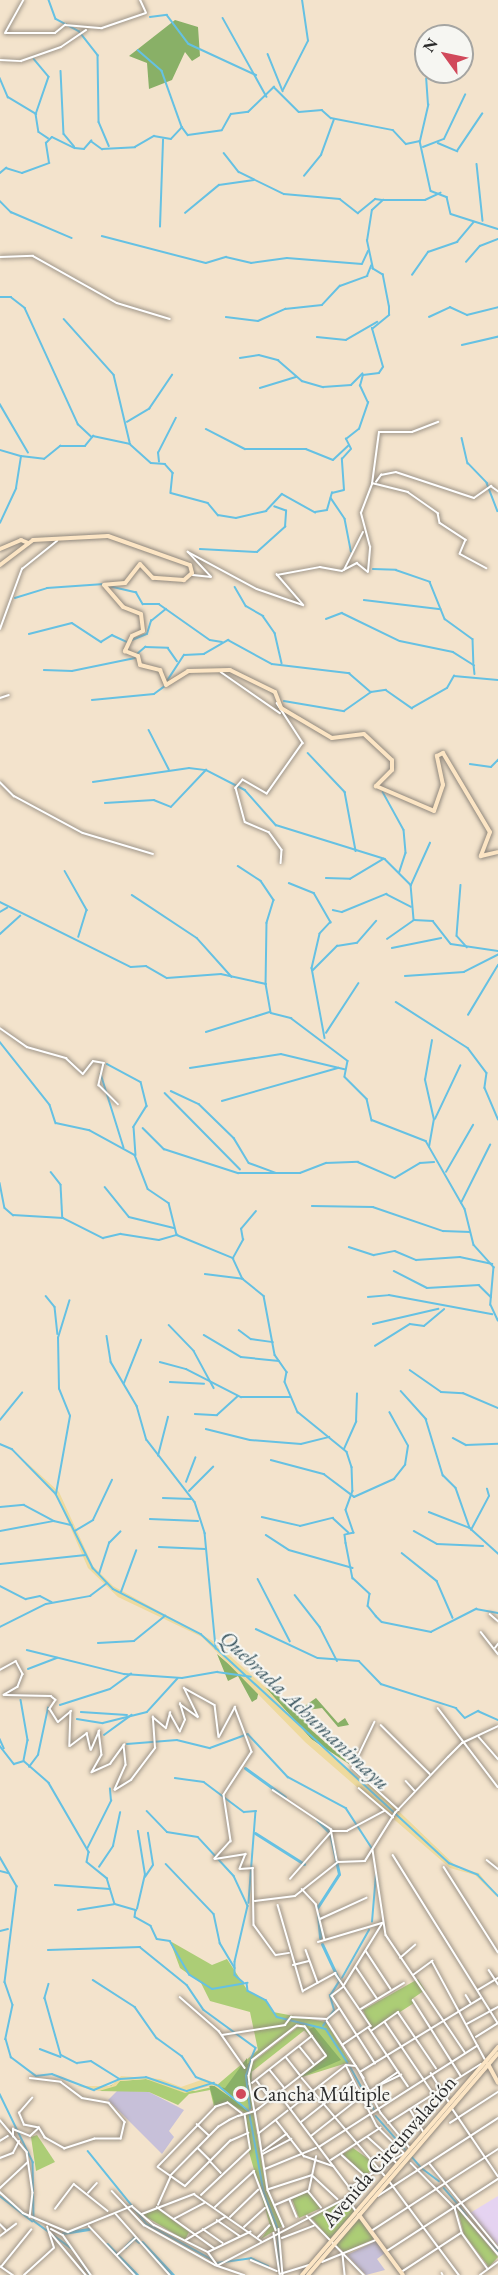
<!DOCTYPE html>
<html>
<head>
<meta charset="utf-8">
<style>
	body { margin:0 }
	#map { position:relative; width:498px; height:2275px; overflow:hidden; background:#f3e3cc; font-family:"EB Garamond",serif }
	div>[style] { position:absolute }
	.built>* { inset:0; background:#e5d3f1 }
	.industrial>* { inset:0; background:#c7c0d9 }
	.green>* { inset:0; background:#accd76 }
	.forest>* { inset:0; background:#89b067 }
	.sand>* { inset:0; background:#eeda9e }
	.stream>* { height:1.5px; margin:-0.75px; padding:0 0.75px; transform-origin:0.75px; border-radius:0.75px; background:#65c1e3 }
	.canal>* { height:3px; margin:-1.5px; padding:0 1.5px; transform-origin:1.5px; border-radius:1.5px; background:#65c1e3 }
	.roads { filter:drop-shadow(0 0 2px #8f877c) drop-shadow(0 0 2px #8f877c) }
	.street>* { height:1.5px; margin:-0.75px; padding:0 0.75px; transform-origin:0.75px; border-radius:0.75px; background:#fff }
	.secondary>* { height:4px; margin:-2px; padding:0 2px; transform-origin:2px; border-radius:2px; background:#fce5c4 }
	.dots>* { width:16px; height:16px; translate:-50% -50%; box-sizing:border-box; border:3px solid #f6f6f2; border-radius:50% }
	span { translate:-50% -50%; white-space:nowrap; text-align:center; line-height:1.15; -webkit-text-stroke:4.5px #f6f6f2; paint-order:stroke }
	.poi-label { font-size:21px; color:#2b2b2b }
	.left { translate:0 -50%; text-align:left }
	.street-label { font-size:21px; color:#2b2b2b }
	.water-label { font-size:22px; color:#3c5862; font-style:italic }
	.north { position:absolute; left:414px; top:24px; width:60px; height:60px; box-sizing:border-box; background:#f6f6f2; border:2px solid #a5a5a2; border-radius:50%; rotate:303deg; font-size:16px; font-weight:700; line-height:24px; text-align:center; color:#2b2b2b }
	.north::after { content:''; display:block; margin:auto; width:21px; height:27px; background:#d1495b; clip-path:polygon(50% 0,100% 100%,50% 72%,0 100%) }
</style>
</head>
<body>
<div id="map">
	<div class="built">
		<i style="clip-path:polygon(498px 2196px,498px 2245px,470px 2213px)"></i>
	</div>
	<div class="industrial">
		<i style="clip-path:polygon(118px 2090px,149px 2092px,184px 2110px,169px 2131px,174px 2137px,162px 2154px,108px 2100px)"></i>
		<i style="clip-path:polygon(376px 2241px,385px 2253px,377px 2259px,385px 2270px,366px 2275px,347px 2255px)"></i>
	</div>
	<div class="green">
		<i style="clip-path:polygon(170px 1941px,212px 1965px,227px 1959px,248px 1991px,266px 2000px,273px 2012px,326px 2022px,350px 2062px,299px 2078px,328px 2055px,298px 2024px,252px 2060px,247px 2076px,253px 2108px,245px 2113px,229px 2103px,214px 2107px,210px 2090px,189px 2094px,178px 2105px,149px 2092px,99px 2091px,120px 2081px,146px 2079px,195px 2091px,216px 2086px,258px 2050px,250px 2012px,210px 2001px,201px 1983px,180px 1968px)"></i>
		<i style="clip-path:polygon(418px 1979px,425px 1990px,412px 1999px,414px 2003px,372px 2030px,363px 2010px)"></i>
		<i style="clip-path:polygon(298px 2027px,306px 2029px,249px 2074px,253px 2062px)"></i>
		<i style="clip-path:polygon(253px 2112px,266px 2189px,282px 2226px,261px 2239px,270px 2226px,249px 2152px,246px 2115px)"></i>
		<i style="clip-path:polygon(37px 2135px,55px 2162px,36px 2171px,31px 2137px)"></i>
		<i style="clip-path:polygon(353px 2148px,367px 2158px,377px 2167px,365px 2175px,343px 2154px)"></i>
		<i style="clip-path:polygon(308px 2192px,321px 2208px,299px 2218px,292px 2199px)"></i>
		<i style="clip-path:polygon(345px 2200px,355px 2212px,330px 2239px,310px 2216px)"></i>
		<i style="clip-path:polygon(156px 2208px,189px 2232px,185px 2240px,143px 2215px)"></i>
		<i style="clip-path:polygon(457px 2208px,498px 2257px,489px 2267px,464px 2234px)"></i>
		<i style="clip-path:polygon(359px 2218px,374px 2239px,344px 2252px,336px 2245px)"></i>
	</div>
	<div class="forest">
		<i style="clip-path:polygon(175px 20px,198px 27px,200px 56px,192px 61px,185px 52px,172px 80px,149px 89px,147px 63px,129px 56px)"></i>
		<i style="clip-path:polygon(217px 1654px,259px 1690px,257px 1699px,252px 1702px,238px 1676px,228px 1681px)"></i>
		<i style="clip-path:polygon(265px 1687px,299px 1710px,316px 1698px,338px 1723px,345px 1718px,349px 1725px,338px 1727px,322px 1708px,307px 1710px,308px 1727px,352px 1766px,311px 1739px)"></i>
		<i style="clip-path:polygon(314px 2027px,341px 2060px,299px 2078px,327px 2057px,309px 2029px)"></i>
		<i style="clip-path:polygon(247px 2058px,247px 2064px,252px 2061px,251px 2110px,247px 2099px,234px 2097px,247px 2112px,229px 2103px,215px 2106px,209px 2085px,225px 2088px)"></i>
	</div>
	<div class="sand">
		<i style="clip-path:polygon(24px 1460px,59px 1492px,93px 1566px,113px 1586px,213px 1641px,265px 1687px,311px 1739px,383px 1796px,459px 1869px,479px 1873px,498px 1898px,475px 1875px,450px 1868px,305px 1742px,202px 1637px,118px 1597px,88px 1568px,56px 1494px)"></i>
		<i style="clip-path:polygon(121px 2076px,160px 2079px,181px 2087px,204px 2079px,216px 2083px,250px 2111px,213px 2085px,185px 2093px,146px 2079px,120px 2081px,116px 2086px,99px 2091px,77px 2086px,111px 2086px)"></i>
	</div>
	<div class="stream">
		<i style="left:49px;top:0;width:20px;rotate:70deg"></i>
		<i style="left:56px;top:19px;width:26px;rotate:28deg"></i>
		<i style="left:79px;top:31px;width:31px;rotate:52deg"></i>
		<i style="left:98px;top:55px;width:67px;rotate:89.1deg"></i>
		<i style="left:99px;top:122px;width:26px;rotate:67deg"></i>
		<i style="left:150px;top:17px;width:17px;rotate:-7deg"></i>
		<i style="left:167px;top:15px;width:36px;rotate:53deg"></i>
		<i style="left:189px;top:44px;width:74px;rotate:24.8deg"></i>
		<i style="left:223px;top:18px;width:90px;rotate:60.9deg"></i>
		<i style="left:138px;top:50px;width:32px;rotate:41deg"></i>
		<i style="left:162px;top:71px;width:59px;rotate:70.3deg"></i>
		<i style="left:268px;top:54px;width:40px;rotate:68deg"></i>
		<i style="left:34px;top:59px;width:23px;rotate:50deg"></i>
		<i style="left:49px;top:77px;width:39px;rotate:109deg"></i>
		<i style="left:61px;top:71px;width:63px;rotate:87.3deg"></i>
		<i style="left:64px;top:134px;width:16px;rotate:50deg"></i>
		<i style="left:0;top:78px;width:21px;rotate:67deg"></i>
		<i style="left:8px;top:97px;width:33px;rotate:31deg"></i>
		<i style="left:36px;top:114px;width:18px;rotate:81deg"></i>
		<i style="left:39px;top:132px;width:11px;rotate:34deg"></i>
		<i style="left:283px;top:90px;width:55px;rotate:-63deg"></i>
		<i style="left:308px;top:41px;width:41px;rotate:-98.3deg"></i>
		<i style="left:420px;top:141px;width:37px;rotate:-77deg"></i>
		<i style="left:428px;top:105px;width:26px;rotate:-94deg"></i>
		<i style="left:438px;top:143px;width:21px;rotate:23deg"></i>
		<i style="left:457px;top:151px;width:45px;rotate:-56deg"></i>
		<i style="left:423px;top:147px;width:22px;rotate:-21deg"></i>
		<i style="left:444px;top:139px;width:49px;rotate:-64.5deg"></i>
		<i style="left:224px;top:153px;width:24px;rotate:52deg"></i>
		<i style="left:239px;top:172px;width:50px;rotate:26.1deg"></i>
		<i style="left:284px;top:194px;width:56px;rotate:5.1deg"></i>
		<i style="left:340px;top:199px;width:23px;rotate:38deg"></i>
		<i style="left:358px;top:213px;width:22px;rotate:-39deg"></i>
		<i style="left:375px;top:199px;width:7px;rotate:8deg"></i>
		<i style="left:477px;top:164px;width:57px;rotate:84deg"></i>
		<i style="left:0;top:173px;width:8px;rotate:-40deg"></i>
		<i style="left:6px;top:168px;width:17px;rotate:17deg"></i>
		<i style="left:22px;top:173px;width:29px;rotate:-20deg"></i>
		<i style="left:49px;top:163px;width:20px;rotate:-99deg"></i>
		<i style="left:46px;top:143px;width:8px;rotate:-45deg"></i>
		<i style="left:52px;top:137px;width:25px;rotate:26deg"></i>
		<i style="left:75px;top:148px;width:9px;rotate:6deg"></i>
		<i style="left:84px;top:149px;width:11px;rotate:-49deg"></i>
		<i style="left:91px;top:141px;width:14px;rotate:36deg"></i>
		<i style="left:102px;top:149px;width:33px;rotate:-3deg"></i>
		<i style="left:135px;top:147px;width:22px;rotate:-30deg"></i>
		<i style="left:154px;top:136px;width:17px;rotate:10deg"></i>
		<i style="left:171px;top:139px;width:16px;rotate:-47deg"></i>
		<i style="left:182px;top:127px;width:10px;rotate:53deg"></i>
		<i style="left:188px;top:135px;width:34px;rotate:-8deg"></i>
		<i style="left:222px;top:130px;width:18px;rotate:-61deg"></i>
		<i style="left:231px;top:114px;width:17px;rotate:-7deg"></i>
		<i style="left:248px;top:112px;width:36px;rotate:-44deg"></i>
		<i style="left:274px;top:87px;width:35px;rotate:45deg"></i>
		<i style="left:299px;top:112px;width:23px;rotate:-5deg"></i>
		<i style="left:322px;top:110px;width:12px;rotate:42deg"></i>
		<i style="left:331px;top:118px;width:63px;rotate:11deg"></i>
		<i style="left:393px;top:130px;width:19px;rotate:47deg"></i>
		<i style="left:406px;top:144px;width:14px;rotate:-12deg"></i>
		<i style="left:420px;top:141px;width:51px;rotate:77.6deg"></i>
		<i style="left:431px;top:191px;width:17px;rotate:21deg"></i>
		<i style="left:447px;top:197px;width:17px;rotate:77deg"></i>
		<i style="left:451px;top:214px;width:49px;rotate:17.7deg"></i>
		<i style="left:304px;top:176px;width:27px;rotate:-51deg"></i>
		<i style="left:321px;top:155px;width:37px;rotate:-70deg"></i>
		<i style="left:0;top:201px;width:16px;rotate:45deg"></i>
		<i style="left:11px;top:212px;width:66px;rotate:23.1deg"></i>
		<i style="left:185px;top:213px;width:44px;rotate:-39.5deg"></i>
		<i style="left:219px;top:185px;width:35px;rotate:-8deg"></i>
		<i style="left:160px;top:227px;width:87px;rotate:-88deg"></i>
		<i style="left:102px;top:236px;width:107px;rotate:14.6deg"></i>
		<i style="left:206px;top:263px;width:21px;rotate:-17deg"></i>
		<i style="left:226px;top:257px;width:26px;rotate:13deg"></i>
		<i style="left:251px;top:263px;width:36px;rotate:-8deg"></i>
		<i style="left:287px;top:258px;width:75px;rotate:4.6deg"></i>
		<i style="left:362px;top:264px;width:14px;rotate:-65deg"></i>
		<i style="left:466px;top:262px;width:21px;rotate:-49deg"></i>
		<i style="left:480px;top:246px;width:19px;rotate:-21deg"></i>
		<i style="left:412px;top:275px;width:28px;rotate:-55deg"></i>
		<i style="left:428px;top:252px;width:31px;rotate:-19deg"></i>
		<i style="left:457px;top:242px;width:26px;rotate:-50deg"></i>
		<i style="left:0;top:297px;width:11px"></i>
		<i style="left:11px;top:297px;width:18px;rotate:38deg"></i>
		<i style="left:25px;top:308px;width:128px;rotate:65.4deg"></i>
		<i style="left:78px;top:424px;width:19px;rotate:43deg"></i>
		<i style="left:226px;top:317px;width:32px;rotate:7deg"></i>
		<i style="left:258px;top:321px;width:30px;rotate:-24deg"></i>
		<i style="left:285px;top:309px;width:37px;rotate:-6deg"></i>
		<i style="left:322px;top:305px;width:26px;rotate:-47deg"></i>
		<i style="left:340px;top:286px;width:29px;rotate:-20deg"></i>
		<i style="left:367px;top:276px;width:11px;rotate:-68deg"></i>
		<i style="left:429px;top:317px;width:23px;rotate:-25deg"></i>
		<i style="left:450px;top:307px;width:19px;rotate:25deg"></i>
		<i style="left:467px;top:315px;width:32px;rotate:-14deg"></i>
		<i style="left:64px;top:319px;width:75px;rotate:48.2deg"></i>
		<i style="left:114px;top:375px;width:69px;rotate:76.6deg"></i>
		<i style="left:317px;top:337px;width:29px;rotate:6deg"></i>
		<i style="left:346px;top:340px;width:36px;rotate:-30deg"></i>
		<i style="left:462px;top:345px;width:37px;rotate:-13deg"></i>
		<i style="left:240px;top:358px;width:19px;rotate:-9deg"></i>
		<i style="left:259px;top:355px;width:20px;rotate:15deg"></i>
		<i style="left:278px;top:360px;width:32px;rotate:41deg"></i>
		<i style="left:302px;top:381px;width:22px;rotate:16deg"></i>
		<i style="left:323px;top:387px;width:28px;rotate:-4deg"></i>
		<i style="left:351px;top:385px;width:16px;rotate:-45deg"></i>
		<i style="left:260px;top:388px;width:38px;rotate:-17deg"></i>
		<i style="left:0;top:404px;width:56px;rotate:59.7deg"></i>
		<i style="left:127px;top:422px;width:26px;rotate:-31deg"></i>
		<i style="left:149px;top:409px;width:41px;rotate:-55.9deg"></i>
		<i style="left:206px;top:429px;width:44px;rotate:27.1deg"></i>
		<i style="left:245px;top:449px;width:61px"></i>
		<i style="left:306px;top:449px;width:29px;rotate:22deg"></i>
		<i style="left:333px;top:460px;width:21px;rotate:-43deg"></i>
		<i style="left:462px;top:438px;width:26px;rotate:77deg"></i>
		<i style="left:468px;top:463px;width:28px;rotate:46deg"></i>
		<i style="left:487px;top:483px;width:30px;rotate:69deg"></i>
		<i style="left:0;top:450px;width:22px;rotate:16deg"></i>
		<i style="left:159px;top:462px;width:9px;rotate:-96deg"></i>
		<i style="left:158px;top:453px;width:39px;rotate:-63deg"></i>
		<i style="left:331px;top:498px;width:25px;rotate:56deg"></i>
		<i style="left:345px;top:519px;width:33px;rotate:79deg"></i>
		<i style="left:0;top:523px;width:38px;rotate:-65deg"></i>
		<i style="left:16px;top:488px;width:32px;rotate:-81deg"></i>
		<i style="left:21px;top:456px;width:23px;rotate:7deg"></i>
		<i style="left:44px;top:459px;width:21px;rotate:-39deg"></i>
		<i style="left:60px;top:446px;width:25px"></i>
		<i style="left:85px;top:446px;width:13px;rotate:-51deg"></i>
		<i style="left:93px;top:436px;width:38px;rotate:12deg"></i>
		<i style="left:130px;top:444px;width:28px;rotate:42deg"></i>
		<i style="left:151px;top:463px;width:14px;rotate:4deg"></i>
		<i style="left:165px;top:464px;width:12px;rotate:48deg"></i>
		<i style="left:173px;top:473px;width:20px;rotate:96deg"></i>
		<i style="left:171px;top:493px;width:38px;rotate:15deg"></i>
		<i style="left:208px;top:503px;width:16px;rotate:50deg"></i>
		<i style="left:218px;top:515px;width:18px;rotate:9deg"></i>
		<i style="left:236px;top:518px;width:31px;rotate:-13deg"></i>
		<i style="left:266px;top:511px;width:23px;rotate:-47deg"></i>
		<i style="left:282px;top:494px;width:38px;rotate:29deg"></i>
		<i style="left:315px;top:512px;width:12px;rotate:-9deg"></i>
		<i style="left:327px;top:510px;width:18px;rotate:-74deg"></i>
		<i style="left:332px;top:493px;width:12px;rotate:-14deg"></i>
		<i style="left:344px;top:490px;width:31px;rotate:-94deg"></i>
		<i style="left:342px;top:459px;width:13px;rotate:-48deg"></i>
		<i style="left:351px;top:449px;width:11px;rotate:-117deg"></i>
		<i style="left:346px;top:439px;width:16px;rotate:-38deg"></i>
		<i style="left:359px;top:429px;width:28px;rotate:-71deg"></i>
		<i style="left:368px;top:403px;width:19px;rotate:-115deg"></i>
		<i style="left:360px;top:386px;width:11px;rotate:-75deg"></i>
		<i style="left:363px;top:375px;width:16px;rotate:-7deg"></i>
		<i style="left:379px;top:373px;width:7px;rotate:-56deg"></i>
		<i style="left:383px;top:367px;width:40px;rotate:-106deg"></i>
		<i style="left:372px;top:329px;width:22px;rotate:-39deg"></i>
		<i style="left:389px;top:315px;width:8px;rotate:-90deg"></i>
		<i style="left:389px;top:307px;width:33px;rotate:-101deg"></i>
		<i style="left:383px;top:275px;width:12px;rotate:-149deg"></i>
		<i style="left:373px;top:269px;width:29px;rotate:-102deg"></i>
		<i style="left:367px;top:241px;width:31px;rotate:-81deg"></i>
		<i style="left:372px;top:210px;width:15px;rotate:-42deg"></i>
		<i style="left:383px;top:200px;width:42px"></i>
		<i style="left:425px;top:200px;width:17px;rotate:-25deg"></i>
		<i style="left:200px;top:549px;width:57px;rotate:3deg"></i>
		<i style="left:257px;top:552px;width:38px;rotate:-42deg"></i>
		<i style="left:285px;top:527px;width:16px;rotate:-86deg"></i>
		<i style="left:286px;top:511px;width:12px;rotate:-160deg"></i>
		<i style="left:373px;top:569px;width:23px;rotate:2deg"></i>
		<i style="left:396px;top:570px;width:36px;rotate:19deg"></i>
		<i style="left:430px;top:582px;width:40px;rotate:68deg"></i>
		<i style="left:445px;top:619px;width:34px;rotate:36deg"></i>
		<i style="left:473px;top:639px;width:24px;rotate:88deg"></i>
		<i style="left:109px;top:586px;width:28px;rotate:13deg"></i>
		<i style="left:136px;top:592px;width:14px;rotate:60deg"></i>
		<i style="left:143px;top:604px;width:16px"></i>
		<i style="left:159px;top:604px;width:62px;rotate:35.2deg"></i>
		<i style="left:210px;top:640px;width:12px;rotate:9deg"></i>
		<i style="left:235px;top:587px;width:22px;rotate:60deg"></i>
		<i style="left:246px;top:606px;width:20px;rotate:30deg"></i>
		<i style="left:263px;top:616px;width:21px;rotate:55deg"></i>
		<i style="left:275px;top:633px;width:31px;rotate:77deg"></i>
		<i style="left:15px;top:598px;width:34px;rotate:-17deg"></i>
		<i style="left:47px;top:588px;width:57px;rotate:-4deg"></i>
		<i style="left:364px;top:600px;width:77px;rotate:6.8deg"></i>
		<i style="left:326px;top:619px;width:17px;rotate:-21deg"></i>
		<i style="left:342px;top:613px;width:64px;rotate:25.8deg"></i>
		<i style="left:400px;top:641px;width:54px;rotate:11.7deg"></i>
		<i style="left:453px;top:652px;width:25px;rotate:32deg"></i>
		<i style="left:474px;top:665px;width:9px;rotate:84deg"></i>
		<i style="left:29px;top:634px;width:44px;rotate:-14.3deg"></i>
		<i style="left:72px;top:623px;width:35px;rotate:33deg"></i>
		<i style="left:101px;top:642px;width:13px;rotate:-32deg"></i>
		<i style="left:112px;top:635px;width:19px;rotate:25deg"></i>
		<i style="left:132px;top:640px;width:16px;rotate:-22deg"></i>
		<i style="left:147px;top:634px;width:14px;rotate:-73deg"></i>
		<i style="left:151px;top:621px;width:19px;rotate:-39deg"></i>
		<i style="left:137px;top:654px;width:11px;rotate:-41deg"></i>
		<i style="left:145px;top:647px;width:23px;rotate:2deg"></i>
		<i style="left:168px;top:648px;width:16px;rotate:55deg"></i>
		<i style="left:44px;top:670px;width:28px;rotate:2deg"></i>
		<i style="left:72px;top:671px;width:64px;rotate:-11.7deg"></i>
		<i style="left:167px;top:681px;width:31px;rotate:-57deg"></i>
		<i style="left:184px;top:655px;width:20px;rotate:-3deg"></i>
		<i style="left:204px;top:654px;width:28px;rotate:-30deg"></i>
		<i style="left:228px;top:640px;width:50px;rotate:28.6deg"></i>
		<i style="left:272px;top:664px;width:78px;rotate:6.7deg"></i>
		<i style="left:349px;top:673px;width:29px;rotate:41deg"></i>
		<i style="left:371px;top:692px;width:15px;rotate:-8deg"></i>
		<i style="left:386px;top:690px;width:32px;rotate:35deg"></i>
		<i style="left:412px;top:708px;width:40px;rotate:-29.7deg"></i>
		<i style="left:447px;top:688px;width:14px;rotate:-60deg"></i>
		<i style="left:454px;top:676px;width:44px;rotate:5.2deg"></i>
		<i style="left:92px;top:700px;width:62px;rotate:-5.5deg"></i>
		<i style="left:154px;top:694px;width:14px;rotate:-36deg"></i>
		<i style="left:284px;top:701px;width:61px;rotate:9.5deg"></i>
		<i style="left:344px;top:711px;width:33px;rotate:-35deg"></i>
		<i style="left:149px;top:730px;width:44px;rotate:62.9deg"></i>
		<i style="left:308px;top:753px;width:54px;rotate:46.5deg"></i>
		<i style="left:345px;top:792px;width:60px;rotate:79.4deg"></i>
		<i style="left:470px;top:764px;width:21px;rotate:8deg"></i>
		<i style="left:491px;top:767px;width:10px;rotate:-45deg"></i>
		<i style="left:93px;top:782px;width:97px;rotate:-8.3deg"></i>
		<i style="left:189px;top:768px;width:17px;rotate:7deg"></i>
		<i style="left:206px;top:770px;width:44px;rotate:27.1deg"></i>
		<i style="left:245px;top:790px;width:47px;rotate:48.5deg"></i>
		<i style="left:276px;top:825px;width:114px;rotate:17.3deg"></i>
		<i style="left:385px;top:859px;width:37px;rotate:45deg"></i>
		<i style="left:411px;top:885px;width:35px;rotate:85deg"></i>
		<i style="left:414px;top:920px;width:19px;rotate:3deg"></i>
		<i style="left:433px;top:921px;width:29px;rotate:52deg"></i>
		<i style="left:451px;top:944px;width:48px;rotate:8.5deg"></i>
		<i style="left:383px;top:792px;width:43px;rotate:61.1deg"></i>
		<i style="left:404px;top:830px;width:23px;rotate:85deg"></i>
		<i style="left:406px;top:853px;width:20px;rotate:108deg"></i>
		<i style="left:105px;top:803px;width:49px;rotate:-3.5deg"></i>
		<i style="left:154px;top:800px;width:18px;rotate:22deg"></i>
		<i style="left:171px;top:807px;width:51px;rotate:-46.6deg"></i>
		<i style="left:238px;top:866px;width:27px;rotate:33deg"></i>
		<i style="left:261px;top:881px;width:23px;rotate:56deg"></i>
		<i style="left:274px;top:900px;width:24px;rotate:107deg"></i>
		<i style="left:267px;top:923px;width:61px;rotate:90.9deg"></i>
		<i style="left:65px;top:871px;width:45px;rotate:60.6deg"></i>
		<i style="left:87px;top:910px;width:28px;rotate:107deg"></i>
		<i style="left:326px;top:878px;width:24px;rotate:2deg"></i>
		<i style="left:350px;top:879px;width:39px;rotate:-31deg"></i>
		<i style="left:289px;top:883px;width:27px;rotate:22deg"></i>
		<i style="left:314px;top:893px;width:34px;rotate:60deg"></i>
		<i style="left:331px;top:922px;width:16px;rotate:133deg"></i>
		<i style="left:320px;top:934px;width:35px;rotate:103deg"></i>
		<i style="left:312px;top:968px;width:71px;rotate:79.5deg"></i>
		<i style="left:411px;top:885px;width:46px;rotate:-65.7deg"></i>
		<i style="left:461px;top:885px;width:51px;rotate:94.5deg"></i>
		<i style="left:457px;top:936px;width:15px;rotate:48deg"></i>
		<i style="left:132px;top:895px;width:78px;rotate:33.5deg"></i>
		<i style="left:197px;top:938px;width:52px;rotate:48.1deg"></i>
		<i style="left:0;top:902px;width:146px;rotate:26.4deg"></i>
		<i style="left:131px;top:967px;width:15px;rotate:-4deg"></i>
		<i style="left:146px;top:966px;width:24px;rotate:30deg"></i>
		<i style="left:167px;top:978px;width:54px;rotate:-4.2deg"></i>
		<i style="left:221px;top:974px;width:46px;rotate:12.5deg"></i>
		<i style="left:266px;top:984px;width:29px;rotate:80deg"></i>
		<i style="left:271px;top:1013px;width:21px;rotate:14deg"></i>
		<i style="left:291px;top:1018px;width:71px;rotate:37deg"></i>
		<i style="left:348px;top:1061px;width:16px;rotate:101deg"></i>
		<i style="left:345px;top:1077px;width:31px;rotate:45deg"></i>
		<i style="left:367px;top:1099px;width:22px;rotate:77deg"></i>
		<i style="left:372px;top:1120px;width:58px;rotate:21.3deg"></i>
		<i style="left:426px;top:1141px;width:78px;rotate:60.2deg"></i>
		<i style="left:465px;top:1209px;width:37px;rotate:76deg"></i>
		<i style="left:474px;top:1245px;width:30px;rotate:48deg"></i>
		<i style="left:494px;top:1267px;width:38px;rotate:95deg"></i>
		<i style="left:491px;top:1305px;width:17px;rotate:65deg"></i>
		<i style="left:333px;top:910px;width:9px;rotate:13deg"></i>
		<i style="left:342px;top:912px;width:48px;rotate:-22.2deg"></i>
		<i style="left:386px;top:894px;width:28px;rotate:27deg"></i>
		<i style="left:0;top:912px;width:8px;rotate:-30deg"></i>
		<i style="left:0;top:934px;width:27px;rotate:-42deg"></i>
		<i style="left:387px;top:939px;width:33px;rotate:-35deg"></i>
		<i style="left:392px;top:948px;width:50px;rotate:-11.5deg"></i>
		<i style="left:313px;top:970px;width:34px;rotate:-45deg"></i>
		<i style="left:337px;top:946px;width:20px;rotate:-9deg"></i>
		<i style="left:357px;top:943px;width:29px;rotate:-49deg"></i>
		<i style="left:405px;top:976px;width:59px;rotate:-3.9deg"></i>
		<i style="left:464px;top:972px;width:38px;rotate:-27deg"></i>
		<i style="left:396px;top:1002px;width:85px;rotate:32.6deg"></i>
		<i style="left:468px;top:1048px;width:31px;rotate:53deg"></i>
		<i style="left:487px;top:1073px;width:15px;rotate:98deg"></i>
		<i style="left:485px;top:1088px;width:34px;rotate:67deg"></i>
		<i style="left:468px;top:1015px;width:58px;rotate:-59deg"></i>
		<i style="left:206px;top:1032px;width:67px;rotate:-17.4deg"></i>
		<i style="left:326px;top:1033px;width:59px;rotate:-56.9deg"></i>
		<i style="left:0;top:1042px;width:80px;rotate:51.6deg"></i>
		<i style="left:50px;top:1105px;width:19px;rotate:72deg"></i>
		<i style="left:56px;top:1123px;width:34px;rotate:12deg"></i>
		<i style="left:89px;top:1130px;width:52px;rotate:28.5deg"></i>
		<i style="left:135px;top:1155px;width:36px;rotate:69deg"></i>
		<i style="left:148px;top:1189px;width:25px;rotate:34deg"></i>
		<i style="left:169px;top:1203px;width:33px;rotate:76deg"></i>
		<i style="left:177px;top:1235px;width:61px;rotate:22.3deg"></i>
		<i style="left:233px;top:1258px;width:23px;rotate:65deg"></i>
		<i style="left:243px;top:1279px;width:27px;rotate:39deg"></i>
		<i style="left:264px;top:1296px;width:60px;rotate:79.4deg"></i>
		<i style="left:275px;top:1355px;width:21px;rotate:55deg"></i>
		<i style="left:287px;top:1372px;width:10px;rotate:101deg"></i>
		<i style="left:285px;top:1382px;width:33px;rotate:67deg"></i>
		<i style="left:298px;top:1412px;width:63px;rotate:39.2deg"></i>
		<i style="left:347px;top:1452px;width:16px;rotate:72deg"></i>
		<i style="left:352px;top:1467px;width:24px;rotate:88deg"></i>
		<i style="left:353px;top:1491px;width:20px;rotate:110deg"></i>
		<i style="left:346px;top:1510px;width:24px;rotate:71deg"></i>
		<i style="left:354px;top:1533px;width:9px;rotate:167deg"></i>
		<i style="left:345px;top:1535px;width:8px;rotate:83deg"></i>
		<i style="left:346px;top:1543px;width:36px;rotate:79deg"></i>
		<i style="left:353px;top:1578px;width:23px;rotate:43deg"></i>
		<i style="left:370px;top:1594px;width:12px;rotate:99deg"></i>
		<i style="left:368px;top:1606px;width:13px;rotate:51deg"></i>
		<i style="left:376px;top:1616px;width:8px;rotate:45deg"></i>
		<i style="left:382px;top:1622px;width:50px;rotate:11.5deg"></i>
		<i style="left:431px;top:1632px;width:51px;rotate:-27.1deg"></i>
		<i style="left:476px;top:1609px;width:22px;rotate:10deg"></i>
		<i style="left:107px;top:1064px;width:38px;rotate:28deg"></i>
		<i style="left:141px;top:1082px;width:25px;rotate:76deg"></i>
		<i style="left:147px;top:1106px;width:25px;rotate:122deg"></i>
		<i style="left:134px;top:1127px;width:28px;rotate:86deg"></i>
		<i style="left:190px;top:1068px;width:92px;rotate:-8.7deg"></i>
		<i style="left:281px;top:1054px;width:65px;rotate:13.4deg"></i>
		<i style="left:101px;top:1074px;width:77px;rotate:72.7deg"></i>
		<i style="left:171px;top:1091px;width:31px;rotate:25deg"></i>
		<i style="left:199px;top:1104px;width:49px;rotate:44.2deg"></i>
		<i style="left:234px;top:1138px;width:29px;rotate:59deg"></i>
		<i style="left:249px;top:1163px;width:29px;rotate:20deg"></i>
		<i style="left:165px;top:1093px;width:107px;rotate:45.4deg"></i>
		<i style="left:222px;top:1101px;width:121px;rotate:-15.9deg"></i>
		<i style="left:435px;top:1119px;width:59px;rotate:-64.7deg"></i>
		<i style="left:143px;top:1128px;width:30px;rotate:45deg"></i>
		<i style="left:164px;top:1149px;width:78px;rotate:18deg"></i>
		<i style="left:238px;top:1173px;width:62px"></i>
		<i style="left:300px;top:1173px;width:28px;rotate:-21deg"></i>
		<i style="left:326px;top:1163px;width:32px;rotate:-2deg"></i>
		<i style="left:358px;top:1162px;width:40px;rotate:23.4deg"></i>
		<i style="left:395px;top:1178px;width:29px;rotate:-31deg"></i>
		<i style="left:420px;top:1163px;width:14px;rotate:-4deg"></i>
		<i style="left:429px;top:1147px;width:27px;rotate:-80deg"></i>
		<i style="left:434px;top:1120px;width:41px;rotate:-102.7deg"></i>
		<i style="left:425px;top:1080px;width:40px;rotate:-80deg"></i>
		<i style="left:51px;top:1172px;width:16px;rotate:52deg"></i>
		<i style="left:61px;top:1185px;width:33px;rotate:87deg"></i>
		<i style="left:446px;top:1172px;width:54px;rotate:-60.1deg"></i>
		<i style="left:0;top:1183px;width:25px;rotate:79deg"></i>
		<i style="left:5px;top:1208px;width:11px;rotate:41deg"></i>
		<i style="left:13px;top:1215px;width:50px;rotate:3.4deg"></i>
		<i style="left:63px;top:1218px;width:45px;rotate:26.6deg"></i>
		<i style="left:103px;top:1238px;width:18px;rotate:-13deg"></i>
		<i style="left:121px;top:1234px;width:38px;rotate:9deg"></i>
		<i style="left:159px;top:1240px;width:19px;rotate:-16deg"></i>
		<i style="left:105px;top:1187px;width:38px;rotate:51deg"></i>
		<i style="left:129px;top:1217px;width:46px;rotate:13.7deg"></i>
		<i style="left:461px;top:1203px;width:65px;rotate:-63.4deg"></i>
		<i style="left:312px;top:1206px;width:61px;rotate:0.9deg"></i>
		<i style="left:373px;top:1207px;width:74px;rotate:18.9deg"></i>
		<i style="left:443px;top:1231px;width:27px;rotate:2deg"></i>
		<i style="left:349px;top:1247px;width:26px;rotate:18deg"></i>
		<i style="left:374px;top:1255px;width:21px;rotate:-11deg"></i>
		<i style="left:395px;top:1251px;width:23px;rotate:23deg"></i>
		<i style="left:416px;top:1260px;width:44px;rotate:-3.9deg"></i>
		<i style="left:460px;top:1257px;width:33px;rotate:12deg"></i>
		<i style="left:233px;top:1258px;width:21px;rotate:-61deg"></i>
		<i style="left:243px;top:1240px;width:11px;rotate:-100deg"></i>
		<i style="left:241px;top:1229px;width:23px;rotate:-50deg"></i>
		<i style="left:394px;top:1271px;width:37px;rotate:27deg"></i>
		<i style="left:427px;top:1288px;width:52px;rotate:-3.3deg"></i>
		<i style="left:479px;top:1285px;width:17px;rotate:45deg"></i>
		<i style="left:205px;top:1274px;width:38px;rotate:7deg"></i>
		<i style="left:46px;top:1296px;width:14px;rotate:51deg"></i>
		<i style="left:55px;top:1307px;width:27px;rotate:84deg"></i>
		<i style="left:368px;top:1297px;width:21px;rotate:-5deg"></i>
		<i style="left:389px;top:1295px;width:105px;rotate:10.5deg"></i>
		<i style="left:373px;top:1324px;width:67px;rotate:-13deg"></i>
		<i style="left:169px;top:1325px;width:36px;rotate:46deg"></i>
		<i style="left:194px;top:1351px;width:42px;rotate:61.6deg"></i>
		<i style="left:239px;top:1330px;width:15px;rotate:37deg"></i>
		<i style="left:251px;top:1339px;width:22px;rotate:8deg"></i>
		<i style="left:204px;top:1335px;width:43px;rotate:30.7deg"></i>
		<i style="left:241px;top:1357px;width:38px;rotate:6deg"></i>
		<i style="left:107px;top:1336px;width:26px;rotate:81deg"></i>
		<i style="left:111px;top:1362px;width:51px;rotate:59.4deg"></i>
		<i style="left:137px;top:1406px;width:35px;rotate:74deg"></i>
		<i style="left:147px;top:1440px;width:78px;rotate:52.3deg"></i>
		<i style="left:195px;top:1502px;width:33px;rotate:72deg"></i>
		<i style="left:205px;top:1533px;width:116px;rotate:84.5deg"></i>
		<i style="left:375px;top:1346px;width:41px;rotate:-32.2deg"></i>
		<i style="left:410px;top:1324px;width:14px;rotate:8deg"></i>
		<i style="left:424px;top:1326px;width:26px;rotate:-40deg"></i>
		<i style="left:160px;top:1362px;width:27px;rotate:15deg"></i>
		<i style="left:186px;top:1369px;width:62px;rotate:27deg"></i>
		<i style="left:241px;top:1397px;width:49px"></i>
		<i style="left:410px;top:1370px;width:38px;rotate:35deg"></i>
		<i style="left:441px;top:1392px;width:22px;rotate:3deg"></i>
		<i style="left:463px;top:1393px;width:38px;rotate:23deg"></i>
		<i style="left:170px;top:1382px;width:34px;rotate:3deg"></i>
		<i style="left:124px;top:1383px;width:46px;rotate:-68.4deg"></i>
		<i style="left:401px;top:1391px;width:38px;rotate:48deg"></i>
		<i style="left:426px;top:1419px;width:59px;rotate:73.1deg"></i>
		<i style="left:443px;top:1475px;width:18px;rotate:45deg"></i>
		<i style="left:456px;top:1488px;width:42px;rotate:70.7deg"></i>
		<i style="left:470px;top:1528px;width:38px;rotate:42deg"></i>
		<i style="left:195px;top:1414px;width:22px;rotate:3deg"></i>
		<i style="left:217px;top:1415px;width:28px;rotate:-42deg"></i>
		<i style="left:0;top:1420px;width:35px;rotate:-51deg"></i>
		<i style="left:206px;top:1429px;width:45px;rotate:14deg"></i>
		<i style="left:250px;top:1440px;width:51px;rotate:4.5deg"></i>
		<i style="left:301px;top:1444px;width:29px;rotate:-14deg"></i>
		<i style="left:453px;top:1438px;width:15px;rotate:28deg"></i>
		<i style="left:466px;top:1445px;width:32px;rotate:-2deg"></i>
		<i style="left:0;top:1444px;width:13px;rotate:23deg"></i>
		<i style="left:12px;top:1449px;width:63px;rotate:45.6deg"></i>
		<i style="left:56px;top:1494px;width:83px;rotate:63.4deg"></i>
		<i style="left:93px;top:1568px;width:29px;rotate:46deg"></i>
		<i style="left:113px;top:1589px;width:99px;rotate:27.1deg"></i>
		<i style="left:201px;top:1634px;width:338px;rotate:42.7deg"></i>
		<i style="left:449px;top:1863px;width:31px;rotate:22deg"></i>
		<i style="left:478px;top:1875px;width:29px;rotate:46deg"></i>
		<i style="left:344px;top:1449px;width:30px;rotate:-66deg"></i>
		<i style="left:356px;top:1422px;width:28px;rotate:-88deg"></i>
		<i style="left:158px;top:1456px;width:40px;rotate:-75.6deg"></i>
		<i style="left:271px;top:1460px;width:55px;rotate:14.8deg"></i>
		<i style="left:324px;top:1474px;width:38px;rotate:37deg"></i>
		<i style="left:354px;top:1497px;width:44px;rotate:-24.2deg"></i>
		<i style="left:394px;top:1479px;width:18px;rotate:-52deg"></i>
		<i style="left:405px;top:1465px;width:19px;rotate:-81deg"></i>
		<i style="left:408px;top:1446px;width:38px;rotate:-119deg"></i>
		<i style="left:186px;top:1482px;width:26px;rotate:-69deg"></i>
		<i style="left:189px;top:1491px;width:34px;rotate:-45deg"></i>
		<i style="left:56px;top:1494px;width:79px;rotate:-79.8deg"></i>
		<i style="left:70px;top:1416px;width:29px;rotate:-112deg"></i>
		<i style="left:59px;top:1389px;width:51px;rotate:-91.1deg"></i>
		<i style="left:58px;top:1338px;width:39px;rotate:-73deg"></i>
		<i style="left:163px;top:1498px;width:28px;rotate:2deg"></i>
		<i style="left:0;top:1507px;width:24px;rotate:-5deg"></i>
		<i style="left:24px;top:1505px;width:34px;rotate:28deg"></i>
		<i style="left:429px;top:1512px;width:44px;rotate:21.3deg"></i>
		<i style="left:262px;top:1517px;width:39px;rotate:13deg"></i>
		<i style="left:300px;top:1526px;width:34px;rotate:-14deg"></i>
		<i style="left:333px;top:1518px;width:21px;rotate:43deg"></i>
		<i style="left:150px;top:1519px;width:48px;rotate:2.4deg"></i>
		<i style="left:471px;top:1530px;width:38px;rotate:-62deg"></i>
		<i style="left:489px;top:1496px;width:7px;rotate:-106deg"></i>
		<i style="left:0;top:1531px;width:55px;rotate:-10.5deg"></i>
		<i style="left:54px;top:1521px;width:18px;rotate:13deg"></i>
		<i style="left:75px;top:1531px;width:21px;rotate:-31deg"></i>
		<i style="left:93px;top:1520px;width:44px;rotate:-64.6deg"></i>
		<i style="left:414px;top:1531px;width:26px;rotate:29deg"></i>
		<i style="left:437px;top:1544px;width:46px;rotate:2.5deg"></i>
		<i style="left:266px;top:1535px;width:27px;rotate:33deg"></i>
		<i style="left:289px;top:1550px;width:66px;rotate:15.7deg"></i>
		<i style="left:159px;top:1547px;width:46px;rotate:2.5deg"></i>
		<i style="left:402px;top:1553px;width:45px;rotate:38.7deg"></i>
		<i style="left:437px;top:1581px;width:40px;rotate:66.6deg"></i>
		<i style="left:0;top:1564px;width:86px;rotate:-6deg"></i>
		<i style="left:99px;top:1574px;width:33px;rotate:-72deg"></i>
		<i style="left:109px;top:1543px;width:16px;rotate:-45deg"></i>
		<i style="left:258px;top:1579px;width:70px;rotate:62.7deg"></i>
		<i style="left:0;top:1586px;width:29px;rotate:27deg"></i>
		<i style="left:26px;top:1599px;width:14px;rotate:-12deg"></i>
		<i style="left:40px;top:1596px;width:13px;rotate:27deg"></i>
		<i style="left:121px;top:1592px;width:44px;rotate:-69.9deg"></i>
		<i style="left:295px;top:1595px;width:41px;rotate:52deg"></i>
		<i style="left:320px;top:1627px;width:38px;rotate:63deg"></i>
		<i style="left:0;top:1627px;width:51px;rotate:-26.6deg"></i>
		<i style="left:46px;top:1604px;width:45px;rotate:-10.3deg"></i>
		<i style="left:90px;top:1596px;width:21px;rotate:-37deg"></i>
		<i style="left:256px;top:1629px;width:68px;rotate:25.1deg"></i>
		<i style="left:318px;top:1658px;width:41px;rotate:4.2deg"></i>
		<i style="left:359px;top:1661px;width:32px;rotate:46deg"></i>
		<i style="left:381px;top:1684px;width:79px;rotate:17.7deg"></i>
		<i style="left:456px;top:1708px;width:13px;rotate:48deg"></i>
		<i style="left:465px;top:1718px;width:15px;rotate:-28deg"></i>
		<i style="left:478px;top:1711px;width:22px;rotate:24deg"></i>
		<i style="left:98px;top:1643px;width:36px;rotate:-3deg"></i>
		<i style="left:134px;top:1641px;width:40px;rotate:-39deg"></i>
		<i style="left:27px;top:1650px;width:100px;rotate:13.9deg"></i>
		<i style="left:124px;top:1674px;width:58px;rotate:3.9deg"></i>
		<i style="left:182px;top:1678px;width:36px;rotate:-10deg"></i>
		<i style="left:217px;top:1672px;width:34px;rotate:8deg"></i>
		<i style="left:28px;top:1669px;width:31px;rotate:-21deg"></i>
		<i style="left:21px;top:1700px;width:41px;rotate:80.1deg"></i>
		<i style="left:28px;top:1740px;width:20px;rotate:101deg"></i>
		<i style="left:60px;top:1705px;width:52px;rotate:-17.7deg"></i>
		<i style="left:110px;top:1689px;width:26px;rotate:-36deg"></i>
		<i style="left:81px;top:1712px;width:46px;rotate:3.7deg"></i>
		<i style="left:77px;top:1719px;width:26px;rotate:9deg"></i>
		<i style="left:103px;top:1723px;width:45px;rotate:-14deg"></i>
		<i style="left:147px;top:1712px;width:45px;rotate:-47.7deg"></i>
		<i style="left:104px;top:1735px;width:34px;rotate:-36deg"></i>
		<i style="left:0;top:1739px;width:10px;rotate:66deg"></i>
		<i style="left:127px;top:1744px;width:50px;rotate:-4.6deg"></i>
		<i style="left:177px;top:1740px;width:34px;rotate:14deg"></i>
		<i style="left:210px;top:1748px;width:40px;rotate:-20.2deg"></i>
		<i style="left:248px;top:1734px;width:59px;rotate:47.1deg"></i>
		<i style="left:288px;top:1777px;width:66px;rotate:28.1deg"></i>
		<i style="left:346px;top:1808px;width:48px;rotate:57deg"></i>
		<i style="left:0;top:1746px;width:23px;rotate:52deg"></i>
		<i style="left:14px;top:1764px;width:10px;rotate:-17deg"></i>
		<i style="left:24px;top:1761px;width:33px;rotate:41deg"></i>
		<i style="left:49px;top:1783px;width:80px;rotate:59.9deg"></i>
		<i style="left:89px;top:1852px;width:10px;rotate:101deg"></i>
		<i style="left:87px;top:1862px;width:26px;rotate:39deg"></i>
		<i style="left:107px;top:1878px;width:27px;rotate:73deg"></i>
		<i style="left:115px;top:1904px;width:22px;rotate:16deg"></i>
		<i style="left:136px;top:1910px;width:7px;rotate:98deg"></i>
		<i style="left:135px;top:1917px;width:18px;rotate:29deg"></i>
		<i style="left:151px;top:1926px;width:14px;rotate:65deg"></i>
		<i style="left:157px;top:1939px;width:13px;rotate:9deg"></i>
		<i style="left:170px;top:1941px;width:39px;rotate:60deg"></i>
		<i style="left:190px;top:1975px;width:26px;rotate:32deg"></i>
		<i style="left:212px;top:1989px;width:36px;rotate:-10deg"></i>
		<i style="left:247px;top:1983px;width:8px;rotate:83deg"></i>
		<i style="left:248px;top:1991px;width:20px;rotate:27deg"></i>
		<i style="left:266px;top:2000px;width:20px;rotate:57deg"></i>
		<i style="left:277px;top:2017px;width:50px;rotate:13.8deg"></i>
		<i style="left:326px;top:2029px;width:40px;rotate:57.1deg"></i>
		<i style="left:29px;top:1767px;width:15px;rotate:-53deg"></i>
		<i style="left:38px;top:1755px;width:48px;rotate:-78deg"></i>
		<i style="left:175px;top:1778px;width:29px;rotate:8deg"></i>
		<i style="left:204px;top:1782px;width:50px;rotate:36.9deg"></i>
		<i style="left:244px;top:1812px;width:12px;rotate:-5deg"></i>
		<i style="left:256px;top:1811px;width:92px;rotate:94.4deg"></i>
		<i style="left:147px;top:1811px;width:29px;rotate:46deg"></i>
		<i style="left:167px;top:1832px;width:31px;rotate:9deg"></i>
		<i style="left:198px;top:1837px;width:53px;rotate:47.3deg"></i>
		<i style="left:234px;top:1876px;width:33px;rotate:65deg"></i>
		<i style="left:248px;top:1906px;width:57px;rotate:103.1deg"></i>
		<i style="left:235px;top:1962px;width:13px;rotate:90deg"></i>
		<i style="left:235px;top:1975px;width:11px;rotate:41deg"></i>
		<i style="left:87px;top:1849px;width:54px;rotate:-63.4deg"></i>
		<i style="left:111px;top:1801px;width:12px;rotate:-95deg"></i>
		<i style="left:0;top:1857px;width:34px;rotate:60deg"></i>
		<i style="left:17px;top:1886px;width:97px;rotate:97.1deg"></i>
		<i style="left:5px;top:1982px;width:24px;rotate:71deg"></i>
		<i style="left:13px;top:2005px;width:35px;rotate:102deg"></i>
		<i style="left:6px;top:2039px;width:19px;rotate:74deg"></i>
		<i style="left:11px;top:2057px;width:31px;rotate:37deg"></i>
		<i style="left:36px;top:2076px;width:16px;rotate:-7deg"></i>
		<i style="left:52px;top:2074px;width:45px;rotate:20.9deg"></i>
		<i style="left:94px;top:2090px;width:28px;rotate:-23deg"></i>
		<i style="left:120px;top:2079px;width:26px;rotate:-4deg"></i>
		<i style="left:146px;top:2077px;width:43px;rotate:18.9deg"></i>
		<i style="left:187px;top:2091px;width:28px;rotate:-17deg"></i>
		<i style="left:166px;top:1864px;width:69px;rotate:46.2deg"></i>
		<i style="left:214px;top:1914px;width:30px;rotate:78deg"></i>
		<i style="left:220px;top:1943px;width:29px;rotate:59deg"></i>
		<i style="left:99px;top:1867px;width:25px;rotate:-56deg"></i>
		<i style="left:113px;top:1846px;width:34px;rotate:-78deg"></i>
		<i style="left:0;top:1871px;width:8px;rotate:14deg"></i>
		<i style="left:145px;top:1877px;width:14px;rotate:-56deg"></i>
		<i style="left:153px;top:1865px;width:32px;rotate:-99deg"></i>
		<i style="left:55px;top:1885px;width:55px;rotate:4.2deg"></i>
		<i style="left:137px;top:1909px;width:35px;rotate:-77deg"></i>
		<i style="left:145px;top:1875px;width:44px;rotate:-99.2deg"></i>
		<i style="left:78px;top:1910px;width:36px;rotate:-9deg"></i>
		<i style="left:372px;top:1922px;width:48px;rotate:-85.2deg"></i>
		<i style="left:0;top:1931px;width:8px;rotate:-14deg"></i>
		<i style="left:48px;top:1950px;width:92px;rotate:-1.9deg"></i>
		<i style="left:140px;top:1947px;width:60px;rotate:39deg"></i>
		<i style="left:187px;top:1985px;width:30px;rotate:56deg"></i>
		<i style="left:204px;top:2010px;width:64px;rotate:36.2deg"></i>
		<i style="left:256px;top:2048px;width:11px;rotate:112deg"></i>
		<i style="left:342px;top:1978px;width:55px;rotate:-60.6deg"></i>
		<i style="left:93px;top:1980px;width:50px;rotate:32.7deg"></i>
		<i style="left:135px;top:2007px;width:38px;rotate:55deg"></i>
		<i style="left:157px;top:2038px;width:31px;rotate:36deg"></i>
		<i style="left:182px;top:2056px;width:25px;rotate:56deg"></i>
		<i style="left:196px;top:2077px;width:25px;rotate:21deg"></i>
		<i style="left:219px;top:2086px;width:39px;rotate:40deg"></i>
		<i style="left:49px;top:1984px;width:15px;rotate:106deg"></i>
		<i style="left:45px;top:1998px;width:59px;rotate:74.3deg"></i>
		<i style="left:61px;top:2055px;width:18px;rotate:27deg"></i>
		<i style="left:77px;top:2063px;width:14px;rotate:-8deg"></i>
		<i style="left:91px;top:2061px;width:34px;rotate:32deg"></i>
		<i style="left:323px;top:2026px;width:19px;rotate:-55deg"></i>
		<i style="left:334px;top:2010px;width:15px;rotate:-106deg"></i>
		<i style="left:330px;top:1996px;width:19px;rotate:-58deg"></i>
		<i style="left:40px;top:2049px;width:22px;rotate:21deg"></i>
		<i style="left:350px;top:2066px;width:29px;rotate:61deg"></i>
		<i style="left:0;top:2094px;width:76px;rotate:64.1deg"></i>
		<i style="left:33px;top:2162px;width:59px;rotate:89deg"></i>
		<i style="left:34px;top:2221px;width:46px;rotate:36.1deg"></i>
		<i style="left:367px;top:2096px;width:17px;rotate:62deg"></i>
		<i style="left:250px;top:2109px;width:33px;rotate:-97deg"></i>
		<i style="left:246px;top:2076px;width:16px;rotate:-72deg"></i>
		<i style="left:250px;top:2115px;width:78px;rotate:79.7deg"></i>
		<i style="left:264px;top:2192px;width:39px;rotate:69deg"></i>
		<i style="left:376px;top:2116px;width:68px;rotate:48.6deg"></i>
		<i style="left:88px;top:2151px;width:94px;rotate:51.1deg"></i>
		<i style="left:147px;top:2224px;width:75px;rotate:28.6deg"></i>
		<i style="left:423px;top:2169px;width:20px;rotate:37deg"></i>
		<i style="left:444px;top:2188px;width:20px;rotate:49deg"></i>
		<i style="left:0;top:2196px;width:41px;rotate:38deg"></i>
		<i style="left:460px;top:2207px;width:11px;rotate:52deg"></i>
		<i style="left:278px;top:2232px;width:35px;rotate:87deg"></i>
		<i style="left:485px;top:2238px;width:18px;rotate:45deg"></i>
		<i style="left:81px;top:2261px;width:17px;rotate:57deg"></i>
		<i style="left:217px;top:2263px;width:34px;rotate:-8deg"></i>
		<i style="left:251px;top:2258px;width:19px;rotate:25deg"></i>
	</div>
	<div class="canal">
		<i style="left:245px;top:1768px;width:49px;rotate:35.9deg"></i>
		<i style="left:255px;top:1833px;width:58px;rotate:32.3deg"></i>
		<i style="left:317px;top:1908px;width:40px;rotate:-57.1deg"></i>
		<i style="left:339px;top:1874px;width:42px;rotate:-102.4deg"></i>
		<i style="left:330px;top:1833px;width:18px;rotate:-135deg"></i>
		<i style="left:318px;top:1914px;width:24px;rotate:85deg"></i>
		<i style="left:322px;top:1944px;width:40px;rotate:65deg"></i>
		<i style="left:63px;top:2233px;width:26px;rotate:-9deg"></i>
		<i style="left:142px;top:2242px;width:45px;rotate:46.8deg"></i>
		<i style="left:107px;top:2244px;width:43px;rotate:45.9deg"></i>
		<i style="left:125px;top:2247px;width:13px;rotate:-45deg"></i>
		<i style="left:134px;top:2238px;width:6px;rotate:39deg"></i>
	</div>
	<div class="roads">
		<div class="street">
			<i style="left:24px;top:0;width:38px;rotate:119deg"></i>
			<i style="left:6px;top:33px;width:49px"></i>
			<i style="left:55px;top:33px;width:13px;rotate:-39deg"></i>
			<i style="left:65px;top:25px;width:37px;rotate:5deg"></i>
			<i style="left:102px;top:28px;width:46px;rotate:-18.8deg"></i>
			<i style="left:146px;top:13px;width:14px;rotate:-115deg"></i>
			<i style="left:0;top:60px;width:21px;rotate:3deg"></i>
			<i style="left:21px;top:61px;width:42px;rotate:-19.3deg"></i>
			<i style="left:61px;top:47px;width:30px;rotate:-34deg"></i>
			<i style="left:0;top:257px;width:33px;rotate:-2deg"></i>
			<i style="left:33px;top:256px;width:96px;rotate:29.2deg"></i>
			<i style="left:117px;top:303px;width:55px;rotate:16.8deg"></i>
			<i style="left:376px;top:482px;width:9px;rotate:-54deg"></i>
			<i style="left:381px;top:475px;width:15px;rotate:-11deg"></i>
			<i style="left:396px;top:472px;width:82px;rotate:18.4deg"></i>
			<i style="left:474px;top:498px;width:21px;rotate:-35deg"></i>
			<i style="left:491px;top:486px;width:9px;rotate:36deg"></i>
			<i style="left:372px;top:483px;width:37px;rotate:14deg"></i>
			<i style="left:408px;top:492px;width:37px;rotate:35deg"></i>
			<i style="left:438px;top:513px;width:10px;rotate:79deg"></i>
			<i style="left:440px;top:523px;width:31px;rotate:33deg"></i>
			<i style="left:466px;top:540px;width:15px;rotate:113deg"></i>
			<i style="left:460px;top:554px;width:30px;rotate:28deg"></i>
			<i style="left:344px;top:570px;width:42px;rotate:-63.4deg"></i>
			<i style="left:193px;top:575px;width:18px;rotate:6deg"></i>
			<i style="left:211px;top:577px;width:34px;rotate:-133deg"></i>
			<i style="left:188px;top:552px;width:78px;rotate:28.2deg"></i>
			<i style="left:257px;top:589px;width:49px;rotate:19.2deg"></i>
			<i style="left:303px;top:605px;width:40px;rotate:-131deg"></i>
			<i style="left:277px;top:575px;width:44px;rotate:-10.5deg"></i>
			<i style="left:320px;top:567px;width:22px;rotate:10deg"></i>
			<i style="left:342px;top:571px;width:17px;rotate:-28deg"></i>
			<i style="left:357px;top:563px;width:14px;rotate:39deg"></i>
			<i style="left:368px;top:572px;width:25px;rotate:-85deg"></i>
			<i style="left:370px;top:547px;width:35px;rotate:-105deg"></i>
			<i style="left:361px;top:513px;width:31px;rotate:-69deg"></i>
			<i style="left:372px;top:484px;width:52px;rotate:-82.3deg"></i>
			<i style="left:379px;top:432px;width:33px"></i>
			<i style="left:412px;top:432px;width:28px;rotate:-21deg"></i>
			<i style="left:0;top:629px;width:64px;rotate:-69.9deg"></i>
			<i style="left:22px;top:569px;width:45px;rotate:-38.7deg"></i>
			<i style="left:221px;top:672px;width:72px;rotate:34.8deg"></i>
			<i style="left:0;top:698px;width:9px;rotate:-18deg"></i>
			<i style="left:277px;top:703px;width:48px;rotate:57deg"></i>
			<i style="left:303px;top:743px;width:62px;rotate:125.2deg"></i>
			<i style="left:267px;top:794px;width:28px;rotate:-150deg"></i>
			<i style="left:243px;top:780px;width:11px;rotate:131deg"></i>
			<i style="left:236px;top:788px;width:35px;rotate:75deg"></i>
			<i style="left:245px;top:822px;width:26px;rotate:23deg"></i>
			<i style="left:269px;top:832px;width:22px;rotate:54deg"></i>
			<i style="left:282px;top:850px;width:13px;rotate:94deg"></i>
			<i style="left:0;top:782px;width:20px;rotate:45deg"></i>
			<i style="left:14px;top:796px;width:78px;rotate:28.2deg"></i>
			<i style="left:83px;top:833px;width:73px;rotate:16.7deg"></i>
			<i style="left:0;top:1028px;width:33px;rotate:35deg"></i>
			<i style="left:27px;top:1047px;width:41px;rotate:15.8deg"></i>
			<i style="left:66px;top:1058px;width:23px;rotate:43deg"></i>
			<i style="left:83px;top:1074px;width:16px;rotate:-52deg"></i>
			<i style="left:93px;top:1061px;width:11px;rotate:10deg"></i>
			<i style="left:104px;top:1063px;width:23px;rotate:103deg"></i>
			<i style="left:99px;top:1085px;width:27px;rotate:45deg"></i>
			<i style="left:490px;top:1614px;width:11px;rotate:41deg"></i>
			<i style="left:481px;top:1632px;width:28px;rotate:52deg"></i>
			<i style="left:495px;top:1648px;width:5px;rotate:-53deg"></i>
			<i style="left:0;top:1670px;width:18px;rotate:-29deg"></i>
			<i style="left:16px;top:1661px;width:15px;rotate:62deg"></i>
			<i style="left:23px;top:1674px;width:14px;rotate:111deg"></i>
			<i style="left:18px;top:1687px;width:16px;rotate:150deg"></i>
			<i style="left:4px;top:1695px;width:47px;rotate:1.2deg"></i>
			<i style="left:51px;top:1696px;width:6px;rotate:39deg"></i>
			<i style="left:56px;top:1700px;width:11px;rotate:124deg"></i>
			<i style="left:50px;top:1709px;width:15px;rotate:58deg"></i>
			<i style="left:58px;top:1722px;width:17px;rotate:-40deg"></i>
			<i style="left:71px;top:1711px;width:35px;rotate:92deg"></i>
			<i style="left:70px;top:1746px;width:21px;rotate:-37deg"></i>
			<i style="left:87px;top:1733px;width:17px;rotate:77deg"></i>
			<i style="left:91px;top:1750px;width:21px;rotate:-67deg"></i>
			<i style="left:99px;top:1731px;width:24px;rotate:83deg"></i>
			<i style="left:102px;top:1755px;width:20px;rotate:120deg"></i>
			<i style="left:92px;top:1772px;width:20px;rotate:-24deg"></i>
			<i style="left:110px;top:1764px;width:24px;rotate:-54deg"></i>
			<i style="left:124px;top:1745px;width:20px;rotate:84deg"></i>
			<i style="left:126px;top:1765px;width:27px;rotate:114deg"></i>
			<i style="left:115px;top:1790px;width:19px;rotate:-32deg"></i>
			<i style="left:131px;top:1780px;width:40px;rotate:-53deg"></i>
			<i style="left:155px;top:1748px;width:31px;rotate:-94deg"></i>
			<i style="left:153px;top:1717px;width:17px;rotate:40deg"></i>
			<i style="left:166px;top:1728px;width:16px;rotate:-75deg"></i>
			<i style="left:170px;top:1713px;width:21px;rotate:61deg"></i>
			<i style="left:180px;top:1731px;width:12px;rotate:-66deg"></i>
			<i style="left:185px;top:1720px;width:17px;rotate:-107deg"></i>
			<i style="left:180px;top:1704px;width:22px;rotate:36deg"></i>
			<i style="left:198px;top:1717px;width:32px;rotate:-116deg"></i>
			<i style="left:184px;top:1688px;width:35px;rotate:29deg"></i>
			<i style="left:215px;top:1705px;width:32px;rotate:83deg"></i>
			<i style="left:219px;top:1737px;width:34px;rotate:-62deg"></i>
			<i style="left:235px;top:1707px;width:48px;rotate:69.3deg"></i>
			<i style="left:252px;top:1752px;width:51px;rotate:123.1deg"></i>
			<i style="left:224px;top:1795px;width:47px;rotate:81.3deg"></i>
			<i style="left:231px;top:1841px;width:24px;rotate:132deg"></i>
			<i style="left:215px;top:1859px;width:31px;rotate:-9deg"></i>
			<i style="left:246px;top:1854px;width:16px;rotate:112deg"></i>
			<i style="left:240px;top:1869px;width:13px;rotate:-4deg"></i>
			<i style="left:253px;top:1868px;width:57px;rotate:89deg"></i>
			<i style="left:254px;top:1925px;width:37px;rotate:54deg"></i>
			<i style="left:276px;top:1955px;width:13px;rotate:-9deg"></i>
			<i style="left:438px;top:1708px;width:99px;rotate:52.8deg"></i>
			<i style="left:375px;top:1722px;width:51px;rotate:115.6deg"></i>
			<i style="left:353px;top:1768px;width:62px;rotate:42.4deg"></i>
			<i style="left:381px;top:1725px;width:69px;rotate:45deg"></i>
			<i style="left:479px;top:1737px;width:29px;rotate:49deg"></i>
			<i style="left:406px;top:1781px;width:13px;rotate:48deg"></i>
			<i style="left:359px;top:1788px;width:45px;rotate:40.5deg"></i>
			<i style="left:273px;top:1790px;width:70px;rotate:33.9deg"></i>
			<i style="left:331px;top:1829px;width:32px;rotate:79deg"></i>
			<i style="left:373px;top:1850px;width:86px;rotate:81.3deg"></i>
			<i style="left:386px;top:1935px;width:141px;rotate:56deg"></i>
			<i style="left:393px;top:1855px;width:198px;rotate:58deg"></i>
			<i style="left:487px;top:1860px;width:14px;rotate:39deg"></i>
			<i style="left:444px;top:1867px;width:101px;rotate:57.6deg"></i>
			<i style="left:290px;top:1879px;width:64px;rotate:-48.8deg"></i>
			<i style="left:332px;top:1831px;width:15px"></i>
			<i style="left:347px;top:1831px;width:42px;rotate:-28.4deg"></i>
			<i style="left:302px;top:1889px;width:21px;rotate:47deg"></i>
			<i style="left:316px;top:1904px;width:37px;rotate:76deg"></i>
			<i style="left:255px;top:1901px;width:40px;rotate:-7.1deg"></i>
			<i style="left:295px;top:1896px;width:55px;rotate:-38.3deg"></i>
			<i style="left:338px;top:1862px;width:27px;rotate:-2deg"></i>
			<i style="left:365px;top:1861px;width:57px;rotate:-58deg"></i>
			<i style="left:395px;top:1813px;width:77px;rotate:-46.6deg"></i>
			<i style="left:448px;top:1757px;width:20px;rotate:-45deg"></i>
			<i style="left:462px;top:1743px;width:40px;rotate:-25deg"></i>
			<i style="left:278px;top:1905px;width:90px;rotate:73.8deg"></i>
			<i style="left:303px;top:1991px;width:37px;rotate:-29deg"></i>
			<i style="left:335px;top:1973px;width:64px;rotate:55.8deg"></i>
			<i style="left:371px;top:2026px;width:34px;rotate:146deg"></i>
			<i style="left:320px;top:1919px;width:51px;rotate:-24.5deg"></i>
			<i style="left:318px;top:1942px;width:67px;rotate:-16.5deg"></i>
			<i style="left:306px;top:1950px;width:35px;rotate:70deg"></i>
			<i style="left:366px;top:1951px;width:45px;rotate:56.7deg"></i>
			<i style="left:400px;top:1958px;width:20px;rotate:-41deg"></i>
			<i style="left:293px;top:1965px;width:16px;rotate:-14deg"></i>
			<i style="left:356px;top:1967px;width:37px;rotate:56deg"></i>
			<i style="left:489px;top:1970px;width:17px;rotate:57deg"></i>
			<i style="left:413px;top:1975px;width:24px;rotate:-36deg"></i>
			<i style="left:432px;top:1961px;width:111px;rotate:61.6deg"></i>
			<i style="left:344px;top:1985px;width:72px;rotate:-58.1deg"></i>
			<i style="left:344px;top:1987px;width:15px;rotate:143deg"></i>
			<i style="left:332px;top:1996px;width:80px;rotate:57.3deg"></i>
			<i style="left:478px;top:1990px;width:23px;rotate:-31deg"></i>
			<i style="left:466px;top:1995px;width:9px;rotate:58deg"></i>
			<i style="left:180px;top:1997px;width:52px;rotate:41.1deg"></i>
			<i style="left:219px;top:2031px;width:45px;rotate:54.9deg"></i>
			<i style="left:413px;top:2000px;width:90px;rotate:57.7deg"></i>
			<i style="left:361px;top:2009px;width:50px;rotate:-31.2deg"></i>
			<i style="left:327px;top:2021px;width:68px;rotate:57deg"></i>
			<i style="left:385px;top:2022px;width:86px;rotate:55.9deg"></i>
			<i style="left:467px;top:2024px;width:35px;rotate:-29deg"></i>
			<i style="left:369px;top:2028px;width:70px;rotate:56.1deg"></i>
			<i style="left:371px;top:2031px;width:33px;rotate:-35deg"></i>
			<i style="left:398px;top:2012px;width:68px;rotate:55.8deg"></i>
			<i style="left:222px;top:2035px;width:64px;rotate:-9deg"></i>
			<i style="left:285px;top:2025px;width:10px;rotate:-53deg"></i>
			<i style="left:291px;top:2017px;width:36px;rotate:3deg"></i>
			<i style="left:327px;top:2019px;width:16px;rotate:-40deg"></i>
			<i style="left:476px;top:2037px;width:25px;rotate:-32deg"></i>
			<i style="left:300px;top:2047px;width:22px;rotate:51deg"></i>
			<i style="left:286px;top:2057px;width:23px;rotate:52deg"></i>
			<i style="left:346px;top:2065px;width:68px;rotate:63.1deg"></i>
			<i style="left:377px;top:2126px;width:38px;rotate:45deg"></i>
			<i style="left:346px;top:2065px;width:10px;rotate:6deg"></i>
			<i style="left:270px;top:2070px;width:22px;rotate:51deg"></i>
			<i style="left:360px;top:2072px;width:142px;rotate:-31.4deg"></i>
			<i style="left:360px;top:2072px;width:46px;rotate:62.9deg"></i>
			<i style="left:381px;top:2113px;width:45px;rotate:50.4deg"></i>
			<i style="left:431px;top:2073px;width:34px;rotate:58deg"></i>
			<i style="left:30px;top:2078px;width:31px;rotate:7deg"></i>
			<i style="left:61px;top:2082px;width:26px;rotate:37deg"></i>
			<i style="left:82px;top:2098px;width:27px;rotate:10deg"></i>
			<i style="left:109px;top:2103px;width:25px;rotate:50deg"></i>
			<i style="left:125px;top:2122px;width:17px;rotate:103deg"></i>
			<i style="left:121px;top:2139px;width:26px;rotate:180deg"></i>
			<i style="left:95px;top:2139px;width:32px;rotate:162deg"></i>
			<i style="left:65px;top:2149px;width:23px;rotate:-151deg"></i>
			<i style="left:45px;top:2138px;width:12px;rotate:-121deg"></i>
			<i style="left:302px;top:2078px;width:128px;rotate:49.7deg"></i>
			<i style="left:257px;top:2081px;width:21px;rotate:53deg"></i>
			<i style="left:252px;top:2083px;width:76px;rotate:-38.1deg"></i>
			<i style="left:376px;top:2087px;width:28px;rotate:-26deg"></i>
			<i style="left:370px;top:2091px;width:34px;rotate:-34deg"></i>
			<i style="left:452px;top:2108px;width:82px;rotate:55.9deg"></i>
			<i style="left:290px;top:2109px;width:70px;rotate:-38deg"></i>
			<i style="left:410px;top:2109px;width:27px;rotate:59deg"></i>
			<i style="left:242px;top:2114px;width:18px;rotate:-142deg"></i>
			<i style="left:228px;top:2103px;width:13px;rotate:162deg"></i>
			<i style="left:216px;top:2107px;width:83px;rotate:134deg"></i>
			<i style="left:158px;top:2167px;width:33px;rotate:35deg"></i>
			<i style="left:185px;top:2186px;width:64px;rotate:-45deg"></i>
			<i style="left:230px;top:2141px;width:20px;rotate:-24deg"></i>
			<i style="left:0;top:2120px;width:42px;rotate:49.8deg"></i>
			<i style="left:27px;top:2152px;width:41px;rotate:81.7deg"></i>
			<i style="left:33px;top:2193px;width:24px;rotate:97deg"></i>
			<i style="left:276px;top:2120px;width:46px;rotate:52.1deg"></i>
			<i style="left:304px;top:2156px;width:31px;rotate:19deg"></i>
			<i style="left:301px;top:2122px;width:66px;rotate:-38.3deg"></i>
			<i style="left:388px;top:2123px;width:110px;rotate:-32.4deg"></i>
			<i style="left:450px;top:2123px;width:57px;rotate:-32.9deg"></i>
			<i style="left:197px;top:2124px;width:16px;rotate:43deg"></i>
			<i style="left:259px;top:2133px;width:36px;rotate:-38deg"></i>
			<i style="left:311px;top:2136px;width:65px;rotate:-38.1deg"></i>
			<i style="left:13px;top:2137px;width:8px;rotate:-90deg"></i>
			<i style="left:13px;top:2129px;width:18px;rotate:22deg"></i>
			<i style="left:30px;top:2136px;width:12px;rotate:-42deg"></i>
			<i style="left:39px;top:2128px;width:15px;rotate:-169deg"></i>
			<i style="left:24px;top:2125px;width:13px;rotate:-113deg"></i>
			<i style="left:19px;top:2113px;width:20px;rotate:-49deg"></i>
			<i style="left:368px;top:2137px;width:38px;rotate:42deg"></i>
			<i style="left:0;top:2141px;width:9px;rotate:-32deg"></i>
			<i style="left:319px;top:2147px;width:188px;rotate:-32.6deg"></i>
			<i style="left:198px;top:2148px;width:17px;rotate:45deg"></i>
			<i style="left:263px;top:2151px;width:29px;rotate:-36deg"></i>
			<i style="left:263px;top:2154px;width:32px;rotate:-28deg"></i>
			<i style="left:342px;top:2155px;width:31px;rotate:42deg"></i>
			<i style="left:0;top:2158px;width:14px;rotate:-21deg"></i>
			<i style="left:13px;top:2153px;width:13px;rotate:-63deg"></i>
			<i style="left:331px;top:2160px;width:59px;rotate:-33.1deg"></i>
			<i style="left:210px;top:2161px;width:16px;rotate:47deg"></i>
			<i style="left:411px;top:2163px;width:63px;rotate:45.6deg"></i>
			<i style="left:455px;top:2208px;width:26px;rotate:74deg"></i>
			<i style="left:462px;top:2233px;width:44px;rotate:54.2deg"></i>
			<i style="left:430px;top:2164px;width:108px;rotate:51deg"></i>
			<i style="left:265px;top:2169px;width:55px;rotate:-22.4deg"></i>
			<i style="left:170px;top:2176px;width:69px;rotate:-45.6deg"></i>
			<i style="left:218px;top:2127px;width:13px;rotate:-32deg"></i>
			<i style="left:229px;top:2120px;width:10px;rotate:-24deg"></i>
			<i style="left:238px;top:2116px;width:7px;rotate:-16deg"></i>
			<i style="left:245px;top:2114px;width:10px;rotate:-17deg"></i>
			<i style="left:255px;top:2111px;width:4px;rotate:-34deg"></i>
			<i style="left:258px;top:2109px;width:86px;rotate:-37.9deg"></i>
			<i style="left:326px;top:2056px;width:36px;rotate:-126deg"></i>
			<i style="left:305px;top:2027px;width:8px;rotate:-173deg"></i>
			<i style="left:297px;top:2026px;width:56px;rotate:142.3deg"></i>
			<i style="left:253px;top:2060px;width:16px;rotate:104deg"></i>
			<i style="left:249px;top:2076px;width:8px;rotate:83deg"></i>
			<i style="left:250px;top:2084px;width:27px;rotate:80deg"></i>
			<i style="left:255px;top:2111px;width:22px;rotate:80deg"></i>
			<i style="left:259px;top:2133px;width:58px;rotate:81deg"></i>
			<i style="left:268px;top:2190px;width:40px;rotate:66.6deg"></i>
			<i style="left:390px;top:2182px;width:116px;rotate:53.4deg"></i>
			<i style="left:351px;top:2187px;width:62px;rotate:-32.4deg"></i>
			<i style="left:0;top:2188px;width:38px;rotate:-43deg"></i>
			<i style="left:269px;top:2189px;width:45px;rotate:-18deg"></i>
			<i style="left:312px;top:2175px;width:35px;rotate:43deg"></i>
			<i style="left:309px;top:2190px;width:34px;rotate:-78deg"></i>
			<i style="left:112px;top:2191px;width:47px;rotate:46.7deg"></i>
			<i style="left:144px;top:2225px;width:81px;rotate:29.4deg"></i>
			<i style="left:215px;top:2265px;width:31px;rotate:19deg"></i>
			<i style="left:0;top:2192px;width:31px;rotate:42deg"></i>
			<i style="left:23px;top:2213px;width:49px;rotate:22.9deg"></i>
			<i style="left:68px;top:2232px;width:69px;rotate:-22.1deg"></i>
			<i style="left:132px;top:2206px;width:29px;rotate:41deg"></i>
			<i style="left:154px;top:2225px;width:60px;rotate:26.6deg"></i>
			<i style="left:208px;top:2252px;width:17px;rotate:54deg"></i>
			<i style="left:88px;top:2193px;width:13px;rotate:-48deg"></i>
			<i style="left:201px;top:2195px;width:67px;rotate:-43.2deg"></i>
			<i style="left:250px;top:2149px;width:33px;rotate:-99deg"></i>
			<i style="left:378px;top:2196px;width:143px;rotate:-33deg"></i>
			<i style="left:347px;top:2198px;width:16px;rotate:55deg"></i>
			<i style="left:290px;top:2200px;width:18px;rotate:68deg"></i>
			<i style="left:158px;top:2205px;width:30px;rotate:-66deg"></i>
			<i style="left:275px;top:2205px;width:36px;rotate:-23deg"></i>
			<i style="left:308px;top:2191px;width:21px;rotate:51deg"></i>
			<i style="left:157px;top:2207px;width:70px;rotate:35.7deg"></i>
			<i style="left:215px;top:2207px;width:53px;rotate:-42.7deg"></i>
			<i style="left:254px;top:2171px;width:63px;rotate:69.6deg"></i>
			<i style="left:458px;top:2207px;width:62px;rotate:49.6deg"></i>
			<i style="left:55px;top:2209px;width:31px;rotate:-53deg"></i>
			<i style="left:74px;top:2184px;width:43px;rotate:38.5deg"></i>
			<i style="left:116px;top:2214px;width:81px;rotate:48.5deg"></i>
			<i style="left:142px;top:2214px;width:56px;rotate:-21deg"></i>
			<i style="left:194px;top:2194px;width:82px;rotate:35deg"></i>
			<i style="left:307px;top:2216px;width:82px;rotate:46deg"></i>
			<i style="left:230px;top:2217px;width:39px;rotate:-44deg"></i>
			<i style="left:174px;top:2219px;width:34px;rotate:-28deg"></i>
			<i style="left:217px;top:2220px;width:28px;rotate:35deg"></i>
			<i style="left:0;top:2224px;width:8px;rotate:45deg"></i>
			<i style="left:89px;top:2226px;width:67px;rotate:46.8deg"></i>
			<i style="left:244px;top:2227px;width:28px;rotate:-42deg"></i>
			<i style="left:51px;top:2229px;width:13px;rotate:27deg"></i>
			<i style="left:63px;top:2235px;width:49px;rotate:55deg"></i>
			<i style="left:203px;top:2229px;width:24px;rotate:35deg"></i>
			<i style="left:279px;top:2229px;width:46px;rotate:85deg"></i>
			<i style="left:373px;top:2230px;width:149px;rotate:-32.9deg"></i>
			<i style="left:50px;top:2232px;width:56px;rotate:50.1deg"></i>
			<i style="left:274px;top:2233px;width:41px;rotate:81.7deg"></i>
			<i style="left:280px;top:2274px;width:30px;rotate:-17deg"></i>
			<i style="left:0;top:2236px;width:20px;rotate:-37deg"></i>
			<i style="left:258px;top:2237px;width:16px;rotate:-45deg"></i>
			<i style="left:282px;top:2238px;width:34px;rotate:-21deg"></i>
			<i style="left:186px;top:2240px;width:45px;rotate:-30.5deg"></i>
			<i style="left:387px;top:2251px;width:132px;rotate:-33deg"></i>
			<i style="left:208px;top:2252px;width:47px;rotate:-25.5deg"></i>
			<i style="left:117px;top:2255px;width:25px;rotate:-42deg"></i>
			<i style="left:343px;top:2255px;width:20px;rotate:84deg"></i>
			<i style="left:251px;top:2260px;width:28px;rotate:23deg"></i>
			<i style="left:322px;top:2262px;width:58px;rotate:-22.2deg"></i>
			<i style="left:219px;top:2265px;width:153px;rotate:-27.7deg"></i>
			<i style="left:354px;top:2194px;width:121px;rotate:-127deg"></i>
			<i style="left:0;top:2266px;width:16px;rotate:35deg"></i>
			<i style="left:1px;top:2267px;width:48px;rotate:-51deg"></i>
			<i style="left:403px;top:2271px;width:69px;rotate:-33.2deg"></i>
			<i style="left:442px;top:2273px;width:2px;rotate:63deg"></i>
			<i style="left:24px;top:2275px;width:40px;rotate:-42deg"></i>
			<i style="left:54px;top:2248px;width:22px;rotate:-108deg"></i>
			<i style="left:480px;top:2275px;width:22px;rotate:-36deg"></i>
		</div>
		<div class="secondary">
			<i style="left:0;top:549px;width:23px;rotate:-23deg"></i>
			<i style="left:21px;top:540px;width:8px;rotate:23deg"></i>
			<i style="left:0;top:565px;width:41px;rotate:-37.1deg"></i>
			<i style="left:33px;top:540px;width:75px;rotate:-3.1deg"></i>
			<i style="left:108px;top:536px;width:87px;rotate:19.5deg"></i>
			<i style="left:190px;top:565px;width:8px;rotate:76deg"></i>
			<i style="left:192px;top:573px;width:11px;rotate:139deg"></i>
			<i style="left:184px;top:580px;width:31px;rotate:-176deg"></i>
			<i style="left:153px;top:578px;width:19px;rotate:-133deg"></i>
			<i style="left:140px;top:564px;width:24px;rotate:128deg"></i>
			<i style="left:125px;top:583px;width:21px;rotate:175deg"></i>
			<i style="left:104px;top:585px;width:29px;rotate:49deg"></i>
			<i style="left:123px;top:607px;width:19px;rotate:21deg"></i>
			<i style="left:141px;top:614px;width:17px;rotate:83deg"></i>
			<i style="left:143px;top:631px;width:12px;rotate:156deg"></i>
			<i style="left:132px;top:636px;width:17px;rotate:115deg"></i>
			<i style="left:125px;top:651px;width:14px;rotate:21deg"></i>
			<i style="left:138px;top:656px;width:9px;rotate:77deg"></i>
			<i style="left:140px;top:665px;width:21px;rotate:14deg"></i>
			<i style="left:160px;top:670px;width:16px;rotate:68deg"></i>
			<i style="left:166px;top:685px;width:26px;rotate:-32deg"></i>
			<i style="left:188px;top:671px;width:42px;rotate:-1.4deg"></i>
			<i style="left:230px;top:670px;width:50px;rotate:26.1deg"></i>
			<i style="left:275px;top:692px;width:17px;rotate:69deg"></i>
			<i style="left:281px;top:708px;width:59px;rotate:30.5deg"></i>
			<i style="left:332px;top:738px;width:32px;rotate:-7deg"></i>
			<i style="left:364px;top:734px;width:38px;rotate:43deg"></i>
			<i style="left:392px;top:760px;width:10px;rotate:90deg"></i>
			<i style="left:392px;top:770px;width:23px;rotate:135deg"></i>
			<i style="left:376px;top:786px;width:63px;rotate:23.3deg"></i>
			<i style="left:434px;top:811px;width:28px;rotate:-71deg"></i>
			<i style="left:443px;top:785px;width:30px;rotate:-102deg"></i>
			<i style="left:437px;top:756px;width:7px;rotate:-27deg"></i>
			<i style="left:443px;top:753px;width:92px;rotate:59.3deg"></i>
			<i style="left:490px;top:832px;width:26px;rotate:111deg"></i>
			<i style="left:481px;top:856px;width:17px;rotate:-13deg"></i>
			<i style="left:488px;top:2064px;width:21px;rotate:62deg"></i>
			<i style="left:359px;top:2215px;width:74px;rotate:53.7deg"></i>
			<i style="left:302px;top:2275px;width:301px;rotate:-49.3deg"></i>
			<i style="left:308px;top:2275px;width:292px;rotate:-49.4deg"></i>
		</div>
	</div>
	<div class="dots">
		<i style="left:241px;top:2094px;background:#d1495b"></i>
	</div>
	<div class="poi-label">
		<span class="left" style="left:253px;top:2094px">Cancha Múltiple</span>
	</div>
	<div class="street-label">
		<span style="left:389px;top:2151px;rotate:-49deg">Avenida Circunvalación</span>
	</div>
	<div class="water-label">
		<span style="left:305px;top:1710px;rotate:43deg">Quebrada Achumanimayu</span>
	</div>
	<div class="north">N</div>
</div>
</body>
</html>
